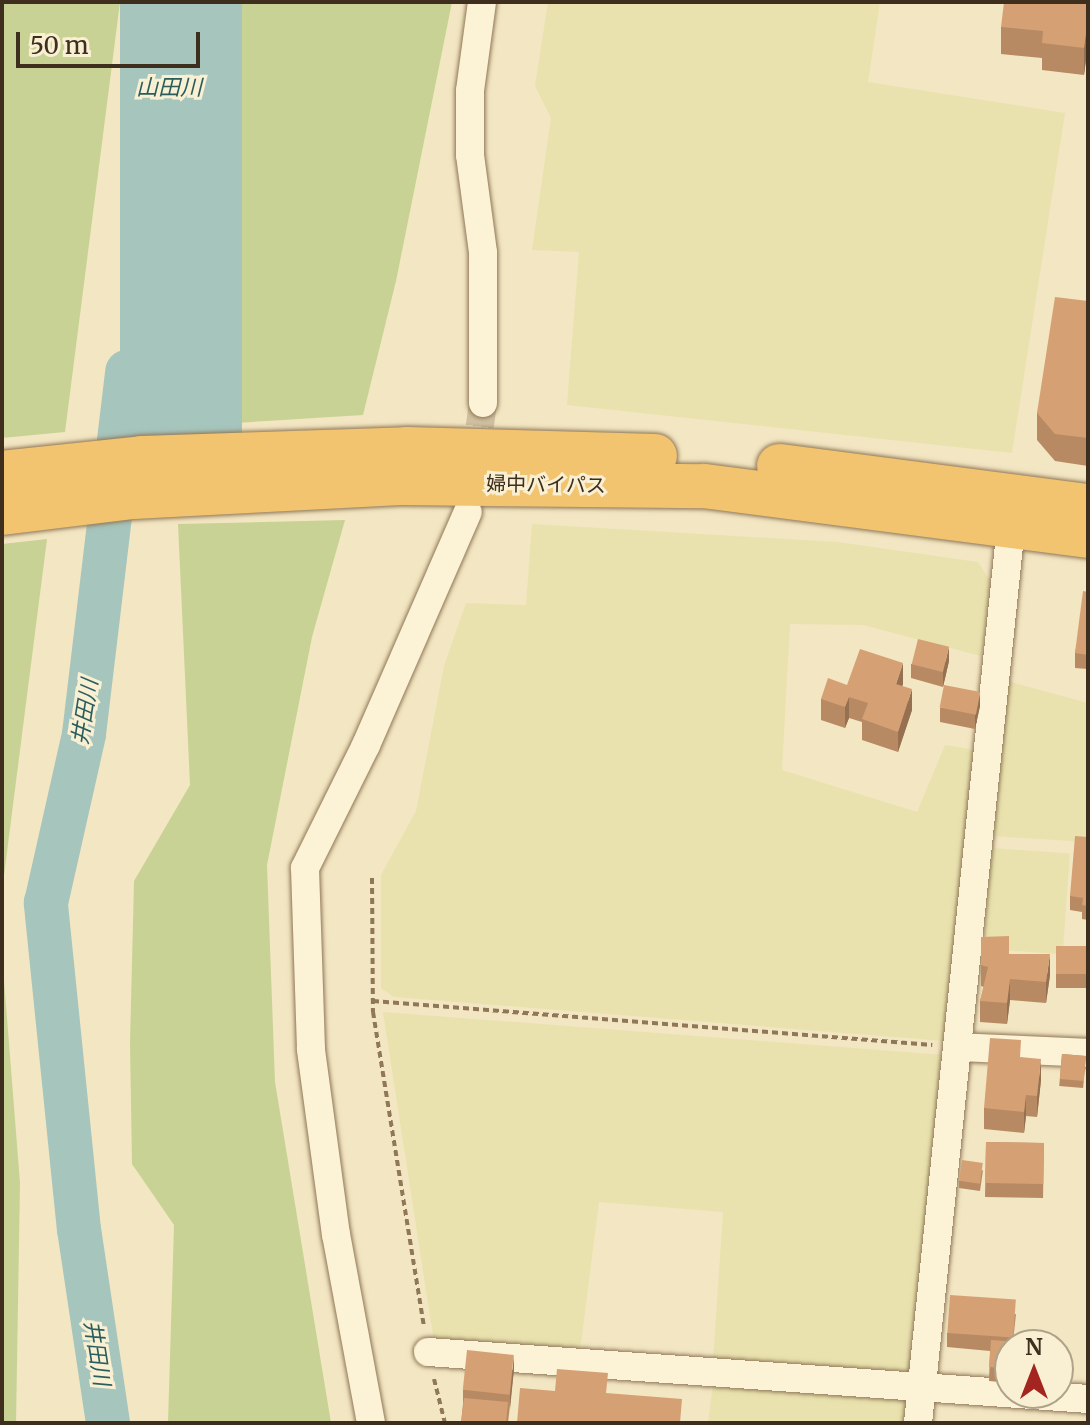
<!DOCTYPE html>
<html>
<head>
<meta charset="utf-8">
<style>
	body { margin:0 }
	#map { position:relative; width:1090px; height:1425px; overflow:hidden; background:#f3e6c2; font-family:Merriweather,"Noto Sans JP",serif }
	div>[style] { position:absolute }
	.farmland>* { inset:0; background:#e9e2ae; transform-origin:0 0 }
	.green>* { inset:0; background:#c8d294 }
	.water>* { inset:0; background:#a5c5bd; transform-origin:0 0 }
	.river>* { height:44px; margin:-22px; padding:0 22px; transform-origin:22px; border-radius:22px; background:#a5c5bd }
	.minor-tunnel>* { height:28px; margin-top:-14px; transform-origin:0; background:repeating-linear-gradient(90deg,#cfc1a1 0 28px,transparent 0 42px) }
	.path>* { height:4px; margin-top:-2px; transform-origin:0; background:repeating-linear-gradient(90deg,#8f7757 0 6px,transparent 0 10px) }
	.roads { filter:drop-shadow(0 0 2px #8f7757) drop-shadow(0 0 2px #8f7757) }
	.minor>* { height:28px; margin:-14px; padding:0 14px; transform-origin:14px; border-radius:14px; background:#fcf2d6 }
	.trunk>* { height:44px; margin:-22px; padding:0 22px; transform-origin:22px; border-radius:22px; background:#f2c470 }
	.wall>* { inset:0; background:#b78a64; transform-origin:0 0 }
	.shaded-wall>* { inset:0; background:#957051 }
	.building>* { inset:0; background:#d5a074; transform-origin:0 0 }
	span { translate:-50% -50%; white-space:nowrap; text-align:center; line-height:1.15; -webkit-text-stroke:6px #f9efd2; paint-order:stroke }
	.street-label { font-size:20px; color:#3d2e1d }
	.water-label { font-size:22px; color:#2a5e5d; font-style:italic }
	.frame { position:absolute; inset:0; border:4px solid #3d2e1d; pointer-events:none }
	.north { position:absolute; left:994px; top:1329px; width:80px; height:80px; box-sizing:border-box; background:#f9efd2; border:2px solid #aea28a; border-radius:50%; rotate:0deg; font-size:22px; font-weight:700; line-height:32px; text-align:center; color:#3d2e1d }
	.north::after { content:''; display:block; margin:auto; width:28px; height:36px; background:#a42420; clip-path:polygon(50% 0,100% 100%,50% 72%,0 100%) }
	.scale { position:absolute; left:16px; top:32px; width:184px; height:36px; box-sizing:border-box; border:4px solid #3d2e1d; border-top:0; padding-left:10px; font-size:24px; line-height:28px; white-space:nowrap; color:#3d2e1d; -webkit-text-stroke:6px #f9efd2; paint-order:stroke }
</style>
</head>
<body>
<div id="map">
	<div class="farmland">
		<i style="clip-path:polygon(548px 2px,880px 2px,868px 82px,1065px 113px,1012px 453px,567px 405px,579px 252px,532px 250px,551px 118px,535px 86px)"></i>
		<i style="clip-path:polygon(532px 524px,838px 542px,978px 562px,993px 585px,981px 656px,863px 625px,790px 624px,782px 770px,917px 812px,945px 745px,975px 750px,945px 1041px,394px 997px,381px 988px,381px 875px,416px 811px,444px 666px,466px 603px,526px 605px)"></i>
		<i style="clip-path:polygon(1007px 681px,1088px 703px,1088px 842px,991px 836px)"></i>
		<i style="left:991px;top:848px;width:79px;height:101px;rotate:4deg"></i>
		<i style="clip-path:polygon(383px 1012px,945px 1055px,913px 1370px,898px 1378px,713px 1362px,723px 1212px,599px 1202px,580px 1351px,434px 1342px)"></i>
		<i style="clip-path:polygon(713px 1383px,894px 1395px,913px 1405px,911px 1423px,708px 1423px)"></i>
	</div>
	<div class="green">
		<i style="clip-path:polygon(2px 2px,120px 2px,65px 432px,2px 438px)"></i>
		<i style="clip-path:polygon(242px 2px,452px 2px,396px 281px,363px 415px,187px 426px)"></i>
		<i style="clip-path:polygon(345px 520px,312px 637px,267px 865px,275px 1082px,331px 1423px,168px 1423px,174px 1225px,132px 1164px,130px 1043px,134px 881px,190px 785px,178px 524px)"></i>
		<i style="clip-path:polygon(47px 539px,2px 891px,2px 544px)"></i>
		<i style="clip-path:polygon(2px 955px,20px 1183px,16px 1423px,2px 1423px)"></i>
	</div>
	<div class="water">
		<i style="left:120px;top:2px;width:122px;height:434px"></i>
	</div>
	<div class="river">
		<i style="left:108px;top:1423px;width:195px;rotate:-98.5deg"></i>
		<i style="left:79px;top:1230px;width:329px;rotate:-95.8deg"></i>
		<i style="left:46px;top:903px;width:173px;rotate:-77.3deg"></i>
		<i style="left:84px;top:734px;width:365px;rotate:-83.2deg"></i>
	</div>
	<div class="minor-tunnel">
		<i style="left:474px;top:468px;width:66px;rotate:-82.1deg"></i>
	</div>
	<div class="path">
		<i style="left:372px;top:878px;width:134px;rotate:89.6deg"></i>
		<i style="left:373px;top:1012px;width:319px;rotate:80.8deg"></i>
		<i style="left:373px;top:1001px;width:561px;rotate:4.5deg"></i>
		<i style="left:434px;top:1379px;width:45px;rotate:76deg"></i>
	</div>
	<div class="roads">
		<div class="minor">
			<i style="left:482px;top:2px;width:90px;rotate:97.7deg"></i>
			<i style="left:470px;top:91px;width:64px;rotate:90deg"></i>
			<i style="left:470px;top:155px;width:99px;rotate:82.4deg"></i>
			<i style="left:483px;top:253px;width:150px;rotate:90deg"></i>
			<i style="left:958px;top:1047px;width:130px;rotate:2.6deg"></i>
			<i style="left:428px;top:1352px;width:662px;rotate:4.07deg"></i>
			<i style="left:371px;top:1423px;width:191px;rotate:-100.5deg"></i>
			<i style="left:336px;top:1235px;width:188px;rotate:-97.7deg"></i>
			<i style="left:311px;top:1049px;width:181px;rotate:-91.9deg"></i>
			<i style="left:305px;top:868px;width:137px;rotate:-63.6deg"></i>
			<i style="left:366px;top:745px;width:254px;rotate:-66.4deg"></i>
			<i style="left:918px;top:1423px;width:902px;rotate:-84.08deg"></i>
		</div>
		<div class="trunk">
			<i style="left:779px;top:466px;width:312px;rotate:7.4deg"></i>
			<i style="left:2px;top:473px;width:141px;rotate:-6.1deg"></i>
			<i style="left:142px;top:458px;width:265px;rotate:-1.9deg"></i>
			<i style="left:407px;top:449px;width:248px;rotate:1.6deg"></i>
			<i style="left:2px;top:513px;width:132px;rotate:-7deg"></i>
			<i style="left:133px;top:497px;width:267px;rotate:-3deg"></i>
			<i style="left:400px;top:483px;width:304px;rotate:0.6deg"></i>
			<i style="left:704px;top:486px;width:387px;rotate:7.4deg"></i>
		</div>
	</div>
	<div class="wall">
		<i style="clip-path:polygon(1088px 2px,1088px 45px,1084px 75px,1042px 70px,1042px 58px,1001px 54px,1001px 27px)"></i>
		<i style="clip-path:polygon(1088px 301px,1088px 466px,1055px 461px,1037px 440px,1037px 413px)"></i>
		<i style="clip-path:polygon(1088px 592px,1088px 669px,1075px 668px,1075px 653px)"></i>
		<i style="clip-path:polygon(949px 661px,943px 687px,911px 678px,911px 664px)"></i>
		<i style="clip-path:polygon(903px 684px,902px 686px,912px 710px,898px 752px,862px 740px,862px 722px,849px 718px,845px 728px,821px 720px,821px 699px,847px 685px)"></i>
		<i style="clip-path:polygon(980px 706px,975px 729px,940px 722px,940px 708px)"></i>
		<i style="clip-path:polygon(1088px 837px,1088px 920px,1082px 919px,1082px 912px,1070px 910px,1070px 896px)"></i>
		<i style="clip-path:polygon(981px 937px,1009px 954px,1050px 975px,1046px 1003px,1010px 1000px,1007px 1024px,980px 1022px,980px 1001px,984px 987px,981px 986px)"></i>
		<i style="left:1056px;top:946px;width:32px;height:42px"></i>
		<i style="left:1062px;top:1054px;width:24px;height:32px;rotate:5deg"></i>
		<i style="clip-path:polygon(1021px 1057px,1041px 1080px,1037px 1117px,1026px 1116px,1024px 1133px,984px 1129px,984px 1108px)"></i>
		<i style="left:986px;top:1142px;width:58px;height:55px;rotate:1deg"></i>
		<i style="clip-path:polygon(983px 1170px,980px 1191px,959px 1188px,959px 1181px)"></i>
		<i style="clip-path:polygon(1016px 1314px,1013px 1342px,1010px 1345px,1010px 1383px,989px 1381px,990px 1351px,947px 1347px,947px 1333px)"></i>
		<i style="clip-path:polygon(514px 1369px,508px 1423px,461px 1423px,463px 1404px,463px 1390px)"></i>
	</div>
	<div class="shaded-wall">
		<i style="clip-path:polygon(1088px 18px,1088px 45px,1084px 75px,1084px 48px)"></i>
		<i style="clip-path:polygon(949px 647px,949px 661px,943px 687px,943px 672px)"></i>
		<i style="clip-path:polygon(903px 663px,903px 684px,896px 704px,896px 684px)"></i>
		<i style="clip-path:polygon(912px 689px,912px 710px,898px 752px,898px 732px)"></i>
		<i style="clip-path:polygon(980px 692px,980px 706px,975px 729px,975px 715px)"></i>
		<i style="clip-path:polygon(849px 697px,849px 718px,845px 728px,845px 707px)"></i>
		<i style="clip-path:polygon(1050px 954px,1050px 975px,1046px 1003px,1046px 982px)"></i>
		<i style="clip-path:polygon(1010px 979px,1010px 1000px,1007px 1024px,1007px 1003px)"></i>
		<i style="clip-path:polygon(1041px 1059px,1041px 1080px,1037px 1117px,1037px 1096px)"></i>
		<i style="clip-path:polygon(1026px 1095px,1026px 1116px,1024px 1133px,1024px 1112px)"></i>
		<i style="clip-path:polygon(514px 1355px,514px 1369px,510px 1409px,510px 1395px)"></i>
	</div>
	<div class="building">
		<i style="clip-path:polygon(1004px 2px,1088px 2px,1088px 18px,1084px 48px,1042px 43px,1043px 31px,1001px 27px)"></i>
		<i style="clip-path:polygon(1055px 297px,1088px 301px,1088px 438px,1055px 434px,1037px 413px)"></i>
		<i style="clip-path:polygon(1083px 591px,1088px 592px,1088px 655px,1075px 653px)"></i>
		<i style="left:918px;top:639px;width:32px;height:26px;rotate:14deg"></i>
		<i style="clip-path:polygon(860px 649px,903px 663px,896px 684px,912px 689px,898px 732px,862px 719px,868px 703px,849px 697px,845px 707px,821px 699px,828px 678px,847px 685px)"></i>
		<i style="left:944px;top:685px;width:37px;height:23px;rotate:11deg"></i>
		<i style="clip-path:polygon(1075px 836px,1088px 837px,1088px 906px,1082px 905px,1083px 898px,1070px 896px)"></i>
		<i style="clip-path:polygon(1009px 936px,1009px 954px,1050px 954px,1046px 982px,1010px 979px,1007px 1003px,980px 1001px,988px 967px,981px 965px,981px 937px)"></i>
		<i style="left:1056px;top:946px;width:32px;height:28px"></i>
		<i style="clip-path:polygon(990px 1038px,1021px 1040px,1020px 1057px,1041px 1059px,1037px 1096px,1026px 1095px,1024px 1112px,984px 1108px)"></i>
		<i style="left:1062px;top:1054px;width:24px;height:25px;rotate:5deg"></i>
		<i style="left:986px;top:1142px;width:58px;height:41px;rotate:1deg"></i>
		<i style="left:962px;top:1160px;width:21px;height:21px;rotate:8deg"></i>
		<i style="left:950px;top:1295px;width:66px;height:38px;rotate:4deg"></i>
		<i style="clip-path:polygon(991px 1340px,1018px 1342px,1018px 1345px,1010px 1345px,1010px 1369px,989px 1367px)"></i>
		<i style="left:467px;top:1350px;width:47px;height:40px;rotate:6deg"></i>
		<i style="clip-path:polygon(557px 1369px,608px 1373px,606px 1393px,682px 1399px,680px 1423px,517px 1423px,520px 1388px,555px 1391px)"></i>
		<i style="clip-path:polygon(464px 1398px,508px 1402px,506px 1423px,461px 1423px)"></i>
	</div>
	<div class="street-label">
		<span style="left:546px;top:484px;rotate:1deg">婦中バイパス</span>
	</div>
	<div class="water-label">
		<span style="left:169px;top:88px">山田川</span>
		<span style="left:85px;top:712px;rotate:-81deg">井田川</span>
		<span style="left:97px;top:1353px;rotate:81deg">井田川</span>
	</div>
	<div class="frame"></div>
	<div class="north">N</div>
	<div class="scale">50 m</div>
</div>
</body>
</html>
